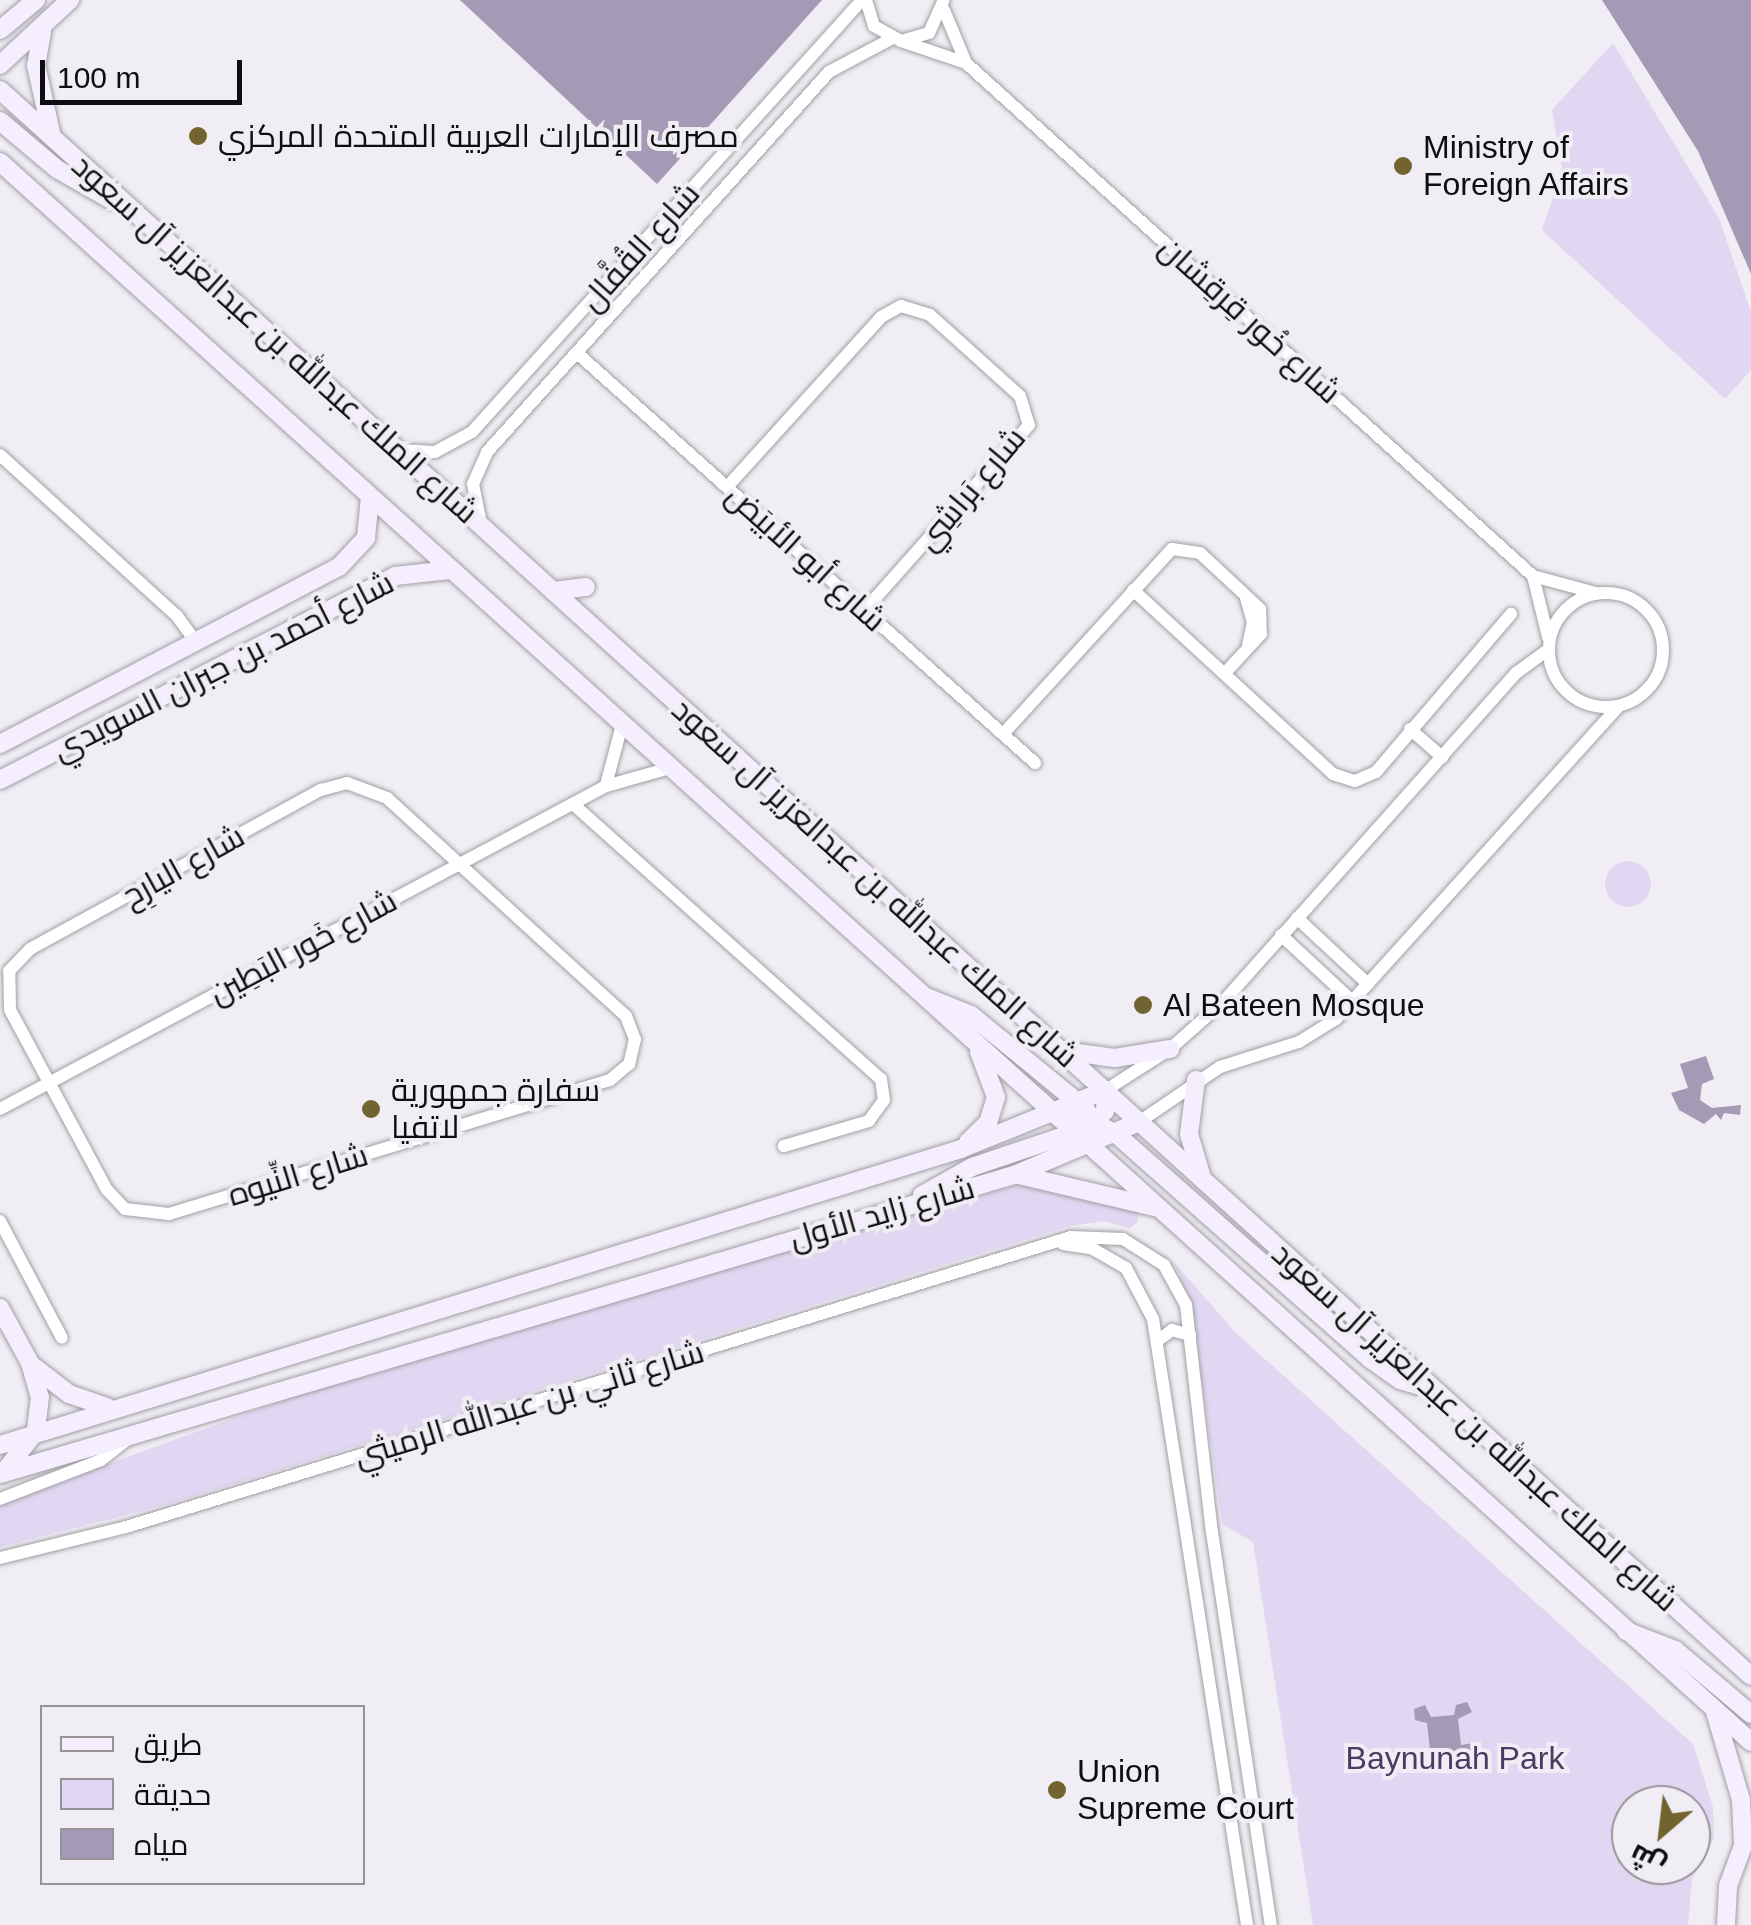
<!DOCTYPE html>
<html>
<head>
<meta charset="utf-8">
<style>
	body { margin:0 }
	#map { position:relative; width:1751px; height:1925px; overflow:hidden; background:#f0edf4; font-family:Arial,Cairo,sans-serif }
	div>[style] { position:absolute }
	.green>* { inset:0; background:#e2d7f2 }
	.round { border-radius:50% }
	.water>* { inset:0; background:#a59ab5 }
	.roads { filter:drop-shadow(0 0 2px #a19fa5) drop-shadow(0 0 2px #a19fa5) }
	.street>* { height:12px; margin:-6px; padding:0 6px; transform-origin:6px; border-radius:6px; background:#fff }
	.street>.ring { margin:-6px; padding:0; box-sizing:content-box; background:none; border:12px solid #fff; border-radius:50% }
	.secondary>* { height:18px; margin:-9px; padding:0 9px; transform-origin:9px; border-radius:9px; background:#f4eefe }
	.dots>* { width:28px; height:28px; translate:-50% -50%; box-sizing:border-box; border:5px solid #f0edf4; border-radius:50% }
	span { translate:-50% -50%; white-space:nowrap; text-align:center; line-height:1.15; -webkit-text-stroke:8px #f0edf4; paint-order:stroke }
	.poi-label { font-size:32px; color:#0e0d0f }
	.left { translate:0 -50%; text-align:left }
	.street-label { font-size:32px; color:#0e0d0f }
	.park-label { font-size:32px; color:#4c3a63 }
	.legend { position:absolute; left:40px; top:1705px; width:325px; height:180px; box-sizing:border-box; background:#f0edf4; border:2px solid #969398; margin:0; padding:12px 18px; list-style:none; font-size:30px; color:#0e0d0f }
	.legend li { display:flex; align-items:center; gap:20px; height:50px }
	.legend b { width:50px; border:2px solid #969398 }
	.north { position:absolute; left:1611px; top:1785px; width:100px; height:100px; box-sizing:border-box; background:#f0edf4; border:2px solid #969398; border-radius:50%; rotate:208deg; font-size:28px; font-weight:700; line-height:40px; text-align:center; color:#0e0d0f }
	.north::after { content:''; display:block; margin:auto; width:35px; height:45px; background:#726431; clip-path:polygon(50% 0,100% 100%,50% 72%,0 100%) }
	.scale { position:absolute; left:40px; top:60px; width:202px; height:45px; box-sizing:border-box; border:5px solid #0e0d0f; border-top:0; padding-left:12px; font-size:30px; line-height:35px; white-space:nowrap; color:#0e0d0f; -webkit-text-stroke:8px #f0edf4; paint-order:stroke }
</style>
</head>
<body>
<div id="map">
	<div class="green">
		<i style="clip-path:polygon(1613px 43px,1719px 218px,1751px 312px,1751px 370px,1725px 399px,1542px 230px,1562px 170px,1552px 110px)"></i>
		<i class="round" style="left:1605px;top:861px;width:46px;height:46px"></i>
		<i style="clip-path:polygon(1024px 1183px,1123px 1205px,1138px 1213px,1138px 1222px,1129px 1228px,1104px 1221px,1070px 1226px,162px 1506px,0 1547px,0 1503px,334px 1382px)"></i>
		<i style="clip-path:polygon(evenodd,1173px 1261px,1236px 1333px,1693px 1744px,1713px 1807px,1714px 1838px,1692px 1879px,1688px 1925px,1313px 1925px,1253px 1542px,1222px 1524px,1191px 1302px,1173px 1261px,1631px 1805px,1691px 1805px,1691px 1865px,1631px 1865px,1631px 1805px)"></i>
	</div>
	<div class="water">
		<i style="clip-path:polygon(460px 0,822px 0,657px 184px)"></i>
		<i style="clip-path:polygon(1602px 0,1751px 0,1751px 274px,1698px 151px)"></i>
		<i style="clip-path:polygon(1706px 1056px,1714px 1079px,1702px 1084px,1700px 1100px,1712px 1108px,1741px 1105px,1740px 1115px,1724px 1113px,1721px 1120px,1716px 1114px,1704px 1124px,1679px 1110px,1671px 1093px,1688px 1088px,1680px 1064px)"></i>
		<i style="clip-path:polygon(1467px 1702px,1472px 1712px,1458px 1719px,1461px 1745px,1473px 1743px,1477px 1756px,1434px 1753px,1432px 1764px,1422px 1764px,1419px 1755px,1430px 1750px,1427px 1723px,1415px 1720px,1414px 1709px,1425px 1705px,1431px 1717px,1454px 1715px,1456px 1705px)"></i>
	</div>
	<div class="roads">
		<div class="street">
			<i style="left:866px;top:0;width:27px;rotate:73deg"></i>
			<i style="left:874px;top:26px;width:31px;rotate:29deg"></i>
			<i style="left:901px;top:41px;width:29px;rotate:-16deg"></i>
			<i style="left:929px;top:33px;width:36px;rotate:-66deg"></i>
			<i style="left:944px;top:10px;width:57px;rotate:67.5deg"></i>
			<i style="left:901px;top:41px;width:69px;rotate:18.7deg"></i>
			<i style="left:966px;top:63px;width:765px;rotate:42.14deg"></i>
			<i style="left:1533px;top:576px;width:65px;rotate:15.1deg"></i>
			<i style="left:577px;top:353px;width:615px;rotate:41.83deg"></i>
			<i style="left:398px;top:450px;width:37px;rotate:3deg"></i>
			<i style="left:435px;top:452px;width:42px;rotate:-28.4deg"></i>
			<i style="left:472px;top:432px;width:582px;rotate:-47.92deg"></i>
			<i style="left:0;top:455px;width:239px;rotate:42.3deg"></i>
			<i style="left:177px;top:616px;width:32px;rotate:54deg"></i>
			<i style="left:727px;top:487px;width:229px;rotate:-47.8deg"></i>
			<i style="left:881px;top:317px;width:23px;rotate:-29deg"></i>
			<i style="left:901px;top:306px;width:30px;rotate:17deg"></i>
			<i style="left:930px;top:315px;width:121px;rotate:42deg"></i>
			<i style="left:1020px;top:396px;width:30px;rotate:73deg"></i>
			<i style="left:1029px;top:425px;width:247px;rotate:131.6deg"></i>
			<i style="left:481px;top:524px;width:41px;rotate:-101.3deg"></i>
			<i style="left:473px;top:484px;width:35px;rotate:-66deg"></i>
			<i style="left:487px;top:452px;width:511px;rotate:-48.01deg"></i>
			<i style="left:829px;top:72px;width:70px;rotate:-28deg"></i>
			<i style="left:1533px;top:576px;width:63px;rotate:76.2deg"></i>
			<i style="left:1133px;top:590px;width:272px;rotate:42.6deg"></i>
			<i style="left:1333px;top:774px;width:23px;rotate:18deg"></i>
			<i style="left:1355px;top:781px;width:23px;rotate:-23deg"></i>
			<i style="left:1376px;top:772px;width:208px;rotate:-49.5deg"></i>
			<i class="ring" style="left:1549px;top:593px;width:102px;height:102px"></i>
			<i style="left:1246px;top:598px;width:25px;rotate:74deg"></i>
			<i style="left:1253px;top:622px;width:25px;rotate:102deg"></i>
			<i style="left:1410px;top:729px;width:43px;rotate:41.2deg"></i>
			<i style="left:1003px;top:734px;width:251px;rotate:-47.6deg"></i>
			<i style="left:1172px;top:549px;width:28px;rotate:8deg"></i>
			<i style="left:1200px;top:553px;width:82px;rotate:43deg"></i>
			<i style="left:1260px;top:609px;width:25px;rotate:88deg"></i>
			<i style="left:1261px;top:634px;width:53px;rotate:132.7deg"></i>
			<i style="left:347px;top:783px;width:43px;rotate:20.6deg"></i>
			<i style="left:387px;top:798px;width:323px;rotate:42.4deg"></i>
			<i style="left:626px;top:1016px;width:25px;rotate:69deg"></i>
			<i style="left:635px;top:1039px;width:26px;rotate:103deg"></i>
			<i style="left:629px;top:1064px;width:25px;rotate:140deg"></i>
			<i style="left:610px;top:1080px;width:461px;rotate:163.1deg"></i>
			<i style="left:169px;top:1214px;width:44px;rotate:-173.5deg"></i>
			<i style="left:125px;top:1209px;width:26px;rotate:-133deg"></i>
			<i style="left:107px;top:1190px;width:204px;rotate:-118.3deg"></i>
			<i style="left:10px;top:1010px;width:39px;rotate:-91deg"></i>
			<i style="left:9px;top:971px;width:30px;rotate:-46deg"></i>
			<i style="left:30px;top:949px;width:332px;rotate:-28.7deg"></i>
			<i style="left:321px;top:790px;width:27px;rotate:-15deg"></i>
			<i style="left:606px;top:785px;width:62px;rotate:-75.1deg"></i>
			<i style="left:573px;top:804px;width:413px;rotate:41.8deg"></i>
			<i style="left:881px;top:1079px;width:21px;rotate:82deg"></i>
			<i style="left:884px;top:1100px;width:26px;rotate:126deg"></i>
			<i style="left:869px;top:1121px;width:89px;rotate:163.6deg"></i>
			<i style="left:1297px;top:918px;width:97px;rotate:42.9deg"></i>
			<i style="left:1281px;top:935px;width:98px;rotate:42.9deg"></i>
			<i style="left:1106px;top:1090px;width:76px;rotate:-32.6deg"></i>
			<i style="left:1170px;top:1049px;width:71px;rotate:-41.6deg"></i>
			<i style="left:1223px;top:1002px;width:441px;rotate:-48.3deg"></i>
			<i style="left:1516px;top:673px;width:41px;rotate:-36deg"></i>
			<i style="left:0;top:1109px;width:687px;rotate:-28.06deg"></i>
			<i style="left:606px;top:786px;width:66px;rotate:-15.7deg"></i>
			<i style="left:1139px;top:1122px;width:98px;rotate:-34.2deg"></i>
			<i style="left:1220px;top:1067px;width:83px;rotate:-17.6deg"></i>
			<i style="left:1299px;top:1042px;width:44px;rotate:-31.9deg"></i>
			<i style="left:1336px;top:1019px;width:422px;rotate:-47.9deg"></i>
			<i style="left:0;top:1221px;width:132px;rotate:62.1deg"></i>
			<i style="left:1063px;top:1244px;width:30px;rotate:9deg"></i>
			<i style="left:1093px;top:1249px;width:38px;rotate:30deg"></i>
			<i style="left:1126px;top:1268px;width:58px;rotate:62.1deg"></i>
			<i style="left:1153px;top:1319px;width:613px;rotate:81.18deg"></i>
			<i style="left:1157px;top:1341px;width:19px;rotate:-36deg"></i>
			<i style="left:1172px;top:1330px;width:19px;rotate:16deg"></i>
			<i style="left:0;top:1499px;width:108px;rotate:-21.1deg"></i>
			<i style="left:101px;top:1460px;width:39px;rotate:-38deg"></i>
			<i style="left:0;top:1558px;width:130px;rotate:-13.8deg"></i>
			<i style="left:126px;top:1527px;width:988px;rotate:-17.06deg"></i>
			<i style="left:1071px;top:1237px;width:52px;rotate:2.2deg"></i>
			<i style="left:1123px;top:1239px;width:49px;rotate:32.4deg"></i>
			<i style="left:1164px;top:1265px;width:46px;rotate:61.2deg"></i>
			<i style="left:1186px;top:1305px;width:228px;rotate:83.5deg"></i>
			<i style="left:1212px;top:1532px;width:397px;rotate:81.5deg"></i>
		</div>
		<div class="secondary">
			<i style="left:0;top:30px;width:47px;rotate:-39.8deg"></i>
			<i style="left:42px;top:32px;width:34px;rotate:100deg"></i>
			<i style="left:36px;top:65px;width:74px;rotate:77.5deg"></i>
			<i style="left:0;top:65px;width:96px;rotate:-42.9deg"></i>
			<i style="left:0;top:90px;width:2362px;rotate:42.17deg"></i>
			<i style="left:0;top:121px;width:75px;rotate:40.1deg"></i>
			<i style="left:57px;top:169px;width:64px;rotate:29.7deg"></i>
			<i style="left:0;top:162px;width:2358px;rotate:42.06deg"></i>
			<i style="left:553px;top:591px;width:33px;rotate:-7deg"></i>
			<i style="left:0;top:744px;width:382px;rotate:-27.6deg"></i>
			<i style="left:339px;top:567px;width:40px;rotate:-47deg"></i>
			<i style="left:366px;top:538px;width:41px;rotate:-84.4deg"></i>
			<i style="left:0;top:780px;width:445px;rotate:-27.3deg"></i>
			<i style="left:395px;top:576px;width:55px;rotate:-6.2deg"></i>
			<i style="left:929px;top:998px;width:45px;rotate:22deg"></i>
			<i style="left:971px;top:1015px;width:149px;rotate:39.3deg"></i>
			<i style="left:1063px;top:1051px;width:52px;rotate:7.7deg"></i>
			<i style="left:1115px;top:1058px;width:56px;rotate:-9.3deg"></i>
			<i style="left:1196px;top:1080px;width:54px;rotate:97.4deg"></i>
			<i style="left:1189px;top:1134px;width:46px;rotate:73.5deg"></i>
			<i style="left:1056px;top:1115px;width:31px;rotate:7deg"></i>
			<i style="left:1087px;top:1119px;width:31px;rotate:27deg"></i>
			<i style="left:1115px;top:1133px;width:341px;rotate:41.5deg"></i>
			<i style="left:1370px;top:1359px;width:37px;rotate:35deg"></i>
			<i style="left:1400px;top:1380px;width:29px;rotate:16deg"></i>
			<i style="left:968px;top:1142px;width:28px;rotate:-44deg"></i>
			<i style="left:988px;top:1123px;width:27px;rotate:-73deg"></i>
			<i style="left:996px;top:1097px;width:48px;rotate:-110.7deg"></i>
			<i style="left:1019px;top:1175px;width:139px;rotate:13.3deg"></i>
			<i style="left:922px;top:1195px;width:57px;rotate:-29.2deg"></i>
			<i style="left:972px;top:1167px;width:125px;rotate:-18.7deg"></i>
			<i style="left:1090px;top:1127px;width:22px;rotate:-47deg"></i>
			<i style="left:1105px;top:1111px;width:21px;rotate:-87deg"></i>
			<i style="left:0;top:1308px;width:63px;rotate:61.4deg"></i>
			<i style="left:30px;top:1363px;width:35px;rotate:74deg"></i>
			<i style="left:40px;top:1397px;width:34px;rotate:97deg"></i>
			<i style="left:36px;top:1431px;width:52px;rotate:128deg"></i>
			<i style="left:34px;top:1367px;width:44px;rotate:37.6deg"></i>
			<i style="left:69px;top:1394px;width:40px;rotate:18.9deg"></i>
			<i style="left:0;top:1445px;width:1006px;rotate:-17.12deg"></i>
			<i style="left:961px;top:1149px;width:157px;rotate:-22.1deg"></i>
			<i style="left:0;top:1474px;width:1057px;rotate:-16.43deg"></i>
			<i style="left:1014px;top:1175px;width:136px;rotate:-23deg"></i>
			<i style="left:1626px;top:1631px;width:53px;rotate:21.2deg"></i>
			<i style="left:1675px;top:1650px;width:99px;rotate:40.1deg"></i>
			<i style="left:1715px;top:1712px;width:92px;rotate:73.5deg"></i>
			<i style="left:1741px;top:1800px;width:42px;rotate:87.3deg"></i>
			<i style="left:1726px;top:1925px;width:39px;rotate:-87deg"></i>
			<i style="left:1728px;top:1886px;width:54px;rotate:-69.6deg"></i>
		</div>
	</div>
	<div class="dots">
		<i style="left:198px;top:136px;background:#726431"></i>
		<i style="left:1403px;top:166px;background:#726431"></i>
		<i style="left:1143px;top:1005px;background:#726431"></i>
		<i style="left:371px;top:1109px;background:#726431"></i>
		<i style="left:1057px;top:1790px;background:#726431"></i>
	</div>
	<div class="poi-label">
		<span class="left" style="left:218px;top:136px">مصرف الإمارات العربية المتحدة المركزي</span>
		<span class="left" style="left:1423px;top:166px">Ministry of<br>Foreign Affairs</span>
		<span class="left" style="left:1163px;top:1005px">Al Bateen Mosque</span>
		<span class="left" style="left:391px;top:1109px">سفارة جمهورية<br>لاتفيا</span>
		<span class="left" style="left:1077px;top:1790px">Union<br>Supreme Court</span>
	</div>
	<div class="street-label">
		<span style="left:640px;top:247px;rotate:-48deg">شارع القُفَّال</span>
		<span style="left:1250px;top:320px;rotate:42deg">شارع خُور قِرقِشان</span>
		<span style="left:275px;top:339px;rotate:42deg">شارع الملك عبدالله بن عبدالعزيز آل سعود</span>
		<span style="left:971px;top:489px;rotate:-50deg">شارع بَراشِي</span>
		<span style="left:806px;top:558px;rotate:42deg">شارع أبو الأبيَض</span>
		<span style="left:223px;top:666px;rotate:-27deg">شارع أحمد بن جبران السويدي</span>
		<span style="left:183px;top:866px;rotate:-29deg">شارع اليارِح</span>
		<span style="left:875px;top:883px;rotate:42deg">شارع الملك عبدالله بن عبدالعزيز آل سعود</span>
		<span style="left:303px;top:947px;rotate:-28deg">شارع خَور البَطِين</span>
		<span style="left:298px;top:1175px;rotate:-17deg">شارع النِّيوه</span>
		<span style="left:882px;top:1213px;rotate:-16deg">شارع زايد الأول</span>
		<span style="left:529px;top:1404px;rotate:-17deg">شارع ثاني بن عبدالله الرميثي</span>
		<span style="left:1475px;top:1427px;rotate:42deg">شارع الملك عبدالله بن عبدالعزيز آل سعود</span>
	</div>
	<div class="park-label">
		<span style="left:1455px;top:1758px">Baynunah Park</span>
	</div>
	<ul class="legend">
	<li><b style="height:12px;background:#f4eefe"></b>طريق</li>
	<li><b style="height:28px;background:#e2d7f2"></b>حديقة</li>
	<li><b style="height:28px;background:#a59ab5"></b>مياه</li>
	</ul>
	<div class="north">ش</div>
	<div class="scale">100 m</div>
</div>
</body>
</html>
